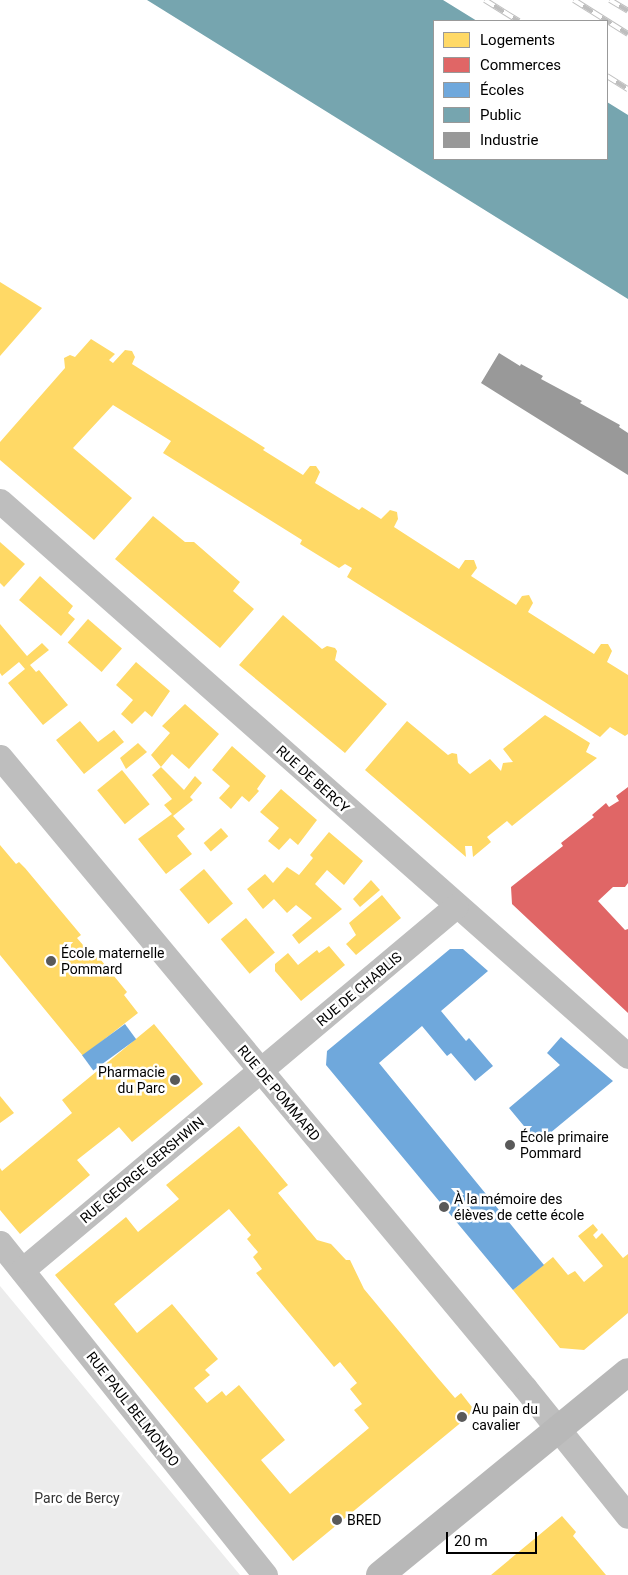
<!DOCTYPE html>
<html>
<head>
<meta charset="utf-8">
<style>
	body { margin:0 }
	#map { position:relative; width:628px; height:1575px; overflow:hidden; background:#fff; font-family:Roboto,sans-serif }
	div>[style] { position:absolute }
	.green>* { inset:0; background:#ececec }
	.homes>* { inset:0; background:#ffd966; transform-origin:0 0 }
	.shops>* { inset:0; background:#e06666 }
	.schools>* { inset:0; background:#6fa8dc; transform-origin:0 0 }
	.public>* { inset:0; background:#76a5af }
	.industry>* { inset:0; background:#999 }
	.street>* { height:25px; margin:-12.5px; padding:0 12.5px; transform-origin:12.5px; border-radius:12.5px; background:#bebebe }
	.secondary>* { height:28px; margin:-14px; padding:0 14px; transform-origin:14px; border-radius:14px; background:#b8b8b8 }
	.rail>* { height:5.5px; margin-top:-2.75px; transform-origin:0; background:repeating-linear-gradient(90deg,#fff 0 11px,#bebebe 0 22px); box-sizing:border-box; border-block:1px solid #bebebe }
	.dots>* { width:14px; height:14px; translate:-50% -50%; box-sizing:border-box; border:2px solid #fff; border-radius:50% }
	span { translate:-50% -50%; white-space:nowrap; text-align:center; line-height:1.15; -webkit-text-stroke:5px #fff; paint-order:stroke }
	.street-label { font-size:14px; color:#000 }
	.poi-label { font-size:14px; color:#000 }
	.left { translate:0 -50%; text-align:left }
	.right { translate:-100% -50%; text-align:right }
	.park-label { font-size:14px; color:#333 }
	.legend { position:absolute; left:433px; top:20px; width:175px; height:140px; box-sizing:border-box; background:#fff; border:1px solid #999; margin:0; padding:6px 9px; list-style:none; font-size:15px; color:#000 }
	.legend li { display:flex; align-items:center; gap:10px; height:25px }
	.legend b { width:25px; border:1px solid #999 }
	.scale { position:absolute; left:446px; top:1532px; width:91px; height:22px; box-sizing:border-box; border:2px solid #000; border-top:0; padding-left:6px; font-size:15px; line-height:18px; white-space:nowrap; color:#000; -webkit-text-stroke:4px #fff; paint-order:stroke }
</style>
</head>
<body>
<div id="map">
	<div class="green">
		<i style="clip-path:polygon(0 1286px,240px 1575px,0 1575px)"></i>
	</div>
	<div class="homes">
		<i style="clip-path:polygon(0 282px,42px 308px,0 356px)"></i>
		<i style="clip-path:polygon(91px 339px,115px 354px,109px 360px,113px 363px,125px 350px,132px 351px,135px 357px,132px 364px,265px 448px,263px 450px,303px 475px,310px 466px,316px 466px,320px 472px,315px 483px,359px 510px,362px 507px,381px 519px,390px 510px,397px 512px,398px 519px,394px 527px,459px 569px,465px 560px,474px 560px,477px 568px,471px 576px,516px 605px,522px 596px,529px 595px,533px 603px,528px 612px,594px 654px,601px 644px,608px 644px,612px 651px,607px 662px,628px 675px,628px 734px,625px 736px,610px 727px,600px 737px,347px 577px,352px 568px,345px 564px,339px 568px,300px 544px,302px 540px,163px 453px,171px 441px,113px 405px,73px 448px,132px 498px,94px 540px,0 460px,0 442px,65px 368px,64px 358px,70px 355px,75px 357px)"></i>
		<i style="clip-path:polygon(153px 516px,185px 542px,194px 542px,240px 582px,233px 591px,254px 609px,220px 648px,115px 559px)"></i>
		<i style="clip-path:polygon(0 542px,25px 564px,4px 587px,0 583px)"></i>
		<i style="clip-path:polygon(40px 576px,73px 606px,68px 613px,75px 619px,61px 636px,19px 600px)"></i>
		<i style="clip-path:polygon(283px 615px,322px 649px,327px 646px,335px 648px,337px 651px,335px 660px,387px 704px,345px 753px,239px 665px)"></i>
		<i style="left:88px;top:619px;width:45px;height:31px;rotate:41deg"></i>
		<i style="clip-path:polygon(0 624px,27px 656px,42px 643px,49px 650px,30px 665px,36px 672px,39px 670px,68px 705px,43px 725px,8px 683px,25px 669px,19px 662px,2px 676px,0 673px)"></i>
		<i style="clip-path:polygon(136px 662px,170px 691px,152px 717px,145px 711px,132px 724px,121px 714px,133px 700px,116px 685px)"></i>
		<i style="clip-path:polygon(185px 704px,219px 734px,189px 769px,172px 754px,161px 767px,151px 755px,170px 733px,162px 726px)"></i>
		<i style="clip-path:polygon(545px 715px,590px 743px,586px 752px,597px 758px,512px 826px,507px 821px,487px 837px,491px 842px,473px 857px,472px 846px,465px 846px,466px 857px,365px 770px,407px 721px,448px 755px,452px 753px,457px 754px,458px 763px,470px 774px,490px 759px,501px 771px,503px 763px,513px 762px,503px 749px)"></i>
		<i style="clip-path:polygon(80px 721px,98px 742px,114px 730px,124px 742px,84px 774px,56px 740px)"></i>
		<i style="clip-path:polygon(138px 743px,147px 752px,126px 769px,120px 758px)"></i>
		<i style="clip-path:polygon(232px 746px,266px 776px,257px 789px,259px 791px,249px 802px,242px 796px,231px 809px,219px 798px,230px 786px,212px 770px)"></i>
		<i style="clip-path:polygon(161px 767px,184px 790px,195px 776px,202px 783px,190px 797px,193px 800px,173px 816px,185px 829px,177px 836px,192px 854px,166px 874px,138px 839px,172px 814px,164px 805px,172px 799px,152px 775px)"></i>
		<i style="left:122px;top:770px;width:44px;height:32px;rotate:51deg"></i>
		<i style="clip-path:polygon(281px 789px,317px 820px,298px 845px,290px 838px,279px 850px,268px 841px,279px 828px,260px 812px)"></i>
		<i style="left:221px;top:828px;width:11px;height:23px;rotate:49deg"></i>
		<i style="clip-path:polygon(329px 832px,363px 861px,344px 885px,327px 870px,315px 884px,342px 909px,299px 944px,292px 935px,312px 918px,296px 905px,287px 913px,274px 899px,263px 909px,247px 889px,265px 874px,273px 883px,287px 867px,299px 875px,313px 858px,310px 855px)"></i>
		<i style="clip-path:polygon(0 845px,16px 864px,19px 862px,25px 868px,81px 935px,77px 938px,89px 952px,92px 949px,127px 992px,124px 995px,138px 1013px,83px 1056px,0 955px)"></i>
		<i style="left:204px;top:869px;width:45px;height:32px;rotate:50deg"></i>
		<i style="clip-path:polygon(371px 880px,380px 890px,360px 907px,353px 899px)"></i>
		<i style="clip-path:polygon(382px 895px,401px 918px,356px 955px,346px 944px,356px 935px,349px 923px)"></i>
		<i style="left:246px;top:918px;width:45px;height:33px;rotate:50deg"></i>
		<i style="clip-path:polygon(329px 946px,345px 965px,301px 1001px,275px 971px,275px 964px,288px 953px,298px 965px,317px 950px,319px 953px)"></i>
		<i style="clip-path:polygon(154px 1024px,203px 1084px,132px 1142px,119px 1127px,77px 1160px,90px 1175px,20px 1234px,0 1210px,0 1168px,2px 1171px,72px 1113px,62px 1100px)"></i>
		<i style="clip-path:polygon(0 1096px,14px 1113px,0 1123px)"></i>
		<i style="clip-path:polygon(evenodd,239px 1126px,288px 1185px,278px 1193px,317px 1240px,331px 1244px,346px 1260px,350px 1260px,364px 1289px,437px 1377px,455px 1398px,461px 1393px,475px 1411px,293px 1561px,55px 1275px,126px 1217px,138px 1232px,179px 1199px,166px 1185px,239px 1126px,229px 1209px,251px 1235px,247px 1239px,258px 1252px,253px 1257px,262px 1269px,256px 1273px,334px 1367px,340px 1362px,357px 1383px,350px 1389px,362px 1404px,354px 1410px,369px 1428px,290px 1494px,261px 1460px,285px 1440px,239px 1385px,226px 1396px,222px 1391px,207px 1403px,194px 1388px,210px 1375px,205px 1370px,218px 1359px,172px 1304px,137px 1333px,114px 1304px,229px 1209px)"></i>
		<i style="clip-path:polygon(593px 1224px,598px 1230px,593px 1235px,596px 1239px,602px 1233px,623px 1258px,628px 1254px,628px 1313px,584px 1350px,560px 1348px,513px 1290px,553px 1257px,568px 1275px,575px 1271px,584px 1282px,603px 1266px,578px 1236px)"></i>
		<i style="clip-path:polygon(562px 1516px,576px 1532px,573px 1536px,606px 1575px,491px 1575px)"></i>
	</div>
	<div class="shops">
		<i style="clip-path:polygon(628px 787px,628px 883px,625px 887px,613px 887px,598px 901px,625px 930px,628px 929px,628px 1013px,512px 904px,511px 887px,563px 846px,561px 843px,594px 817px,592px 815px,606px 803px,609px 807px,617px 802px,619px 801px,616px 796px)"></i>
	</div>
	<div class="schools">
		<i style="clip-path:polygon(450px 949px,463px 949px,488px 971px,441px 1011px,466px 1041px,469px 1038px,493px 1066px,475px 1081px,451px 1053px,447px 1056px,422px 1026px,379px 1063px,544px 1265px,513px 1290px,326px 1065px,327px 1051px)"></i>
		<i style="left:125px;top:1024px;width:19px;height:53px;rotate:54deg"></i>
		<i style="clip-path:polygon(561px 1037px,613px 1081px,538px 1143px,509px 1108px,560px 1065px,547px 1053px)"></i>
	</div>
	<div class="public">
		<i style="clip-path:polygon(147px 0,443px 0,477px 21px,434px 21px,434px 159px,607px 159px,607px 102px,628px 115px,628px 299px)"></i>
	</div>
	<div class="industry">
		<i style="clip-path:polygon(499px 353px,520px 366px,521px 364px,543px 376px,541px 379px,582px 401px,580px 403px,620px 425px,619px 427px,628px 433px,628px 475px,481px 383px)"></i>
	</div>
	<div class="street">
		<i style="left:0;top:501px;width:838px;rotate:41.47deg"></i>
		<i style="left:0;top:757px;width:821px;rotate:50.24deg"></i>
		<i style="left:525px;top:1388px;width:164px;rotate:51.2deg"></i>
		<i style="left:0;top:1243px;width:425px;rotate:51.4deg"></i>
		<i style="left:22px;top:1270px;width:566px;rotate:-39.99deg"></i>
	</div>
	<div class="secondary">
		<i style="left:380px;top:1575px;width:320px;rotate:-39.3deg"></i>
	</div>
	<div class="rail">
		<i style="left:485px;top:0;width:40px;rotate:32deg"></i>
		<i style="left:574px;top:0;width:64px;rotate:32.2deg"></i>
		<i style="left:610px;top:0;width:21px;rotate:31deg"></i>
		<i style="left:607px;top:76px;width:25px;rotate:32deg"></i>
	</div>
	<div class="dots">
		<i style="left:51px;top:961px;background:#595959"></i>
		<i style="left:175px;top:1080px;background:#595959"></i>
		<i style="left:510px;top:1145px;background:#595959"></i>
		<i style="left:444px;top:1207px;background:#595959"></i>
		<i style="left:462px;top:1417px;background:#595959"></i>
		<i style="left:337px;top:1520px;background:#595959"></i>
	</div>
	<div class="street-label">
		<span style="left:313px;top:779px;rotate:42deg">RUE DE BERCY</span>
		<span style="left:359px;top:989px;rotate:-40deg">RUE DE CHABLIS</span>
		<span style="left:279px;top:1093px;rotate:50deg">RUE DE POMMARD</span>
		<span style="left:142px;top:1170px;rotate:-40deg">RUE GEORGE GERSHWIN</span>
		<span style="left:133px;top:1409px;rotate:52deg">RUE PAUL BELMONDO</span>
	</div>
	<div class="poi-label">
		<span class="left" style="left:61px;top:961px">École maternelle<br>Pommard</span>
		<span class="right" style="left:165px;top:1080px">Pharmacie<br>du Parc</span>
		<span class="left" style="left:520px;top:1145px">École primaire<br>Pommard</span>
		<span class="left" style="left:454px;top:1207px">À la mémoire des<br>élèves de cette école</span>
		<span class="left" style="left:472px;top:1417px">Au pain du<br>cavalier</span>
		<span class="left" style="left:347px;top:1520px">BRED</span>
	</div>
	<div class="park-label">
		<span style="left:77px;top:1498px">Parc de Bercy</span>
	</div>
	<ul class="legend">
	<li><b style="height:14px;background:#ffd966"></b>Logements</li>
	<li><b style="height:14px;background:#e06666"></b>Commerces</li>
	<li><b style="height:14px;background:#6fa8dc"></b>Écoles</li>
	<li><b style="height:14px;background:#76a5af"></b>Public</li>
	<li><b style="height:14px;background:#999"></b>Industrie</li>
	</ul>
	<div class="scale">20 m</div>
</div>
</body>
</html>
